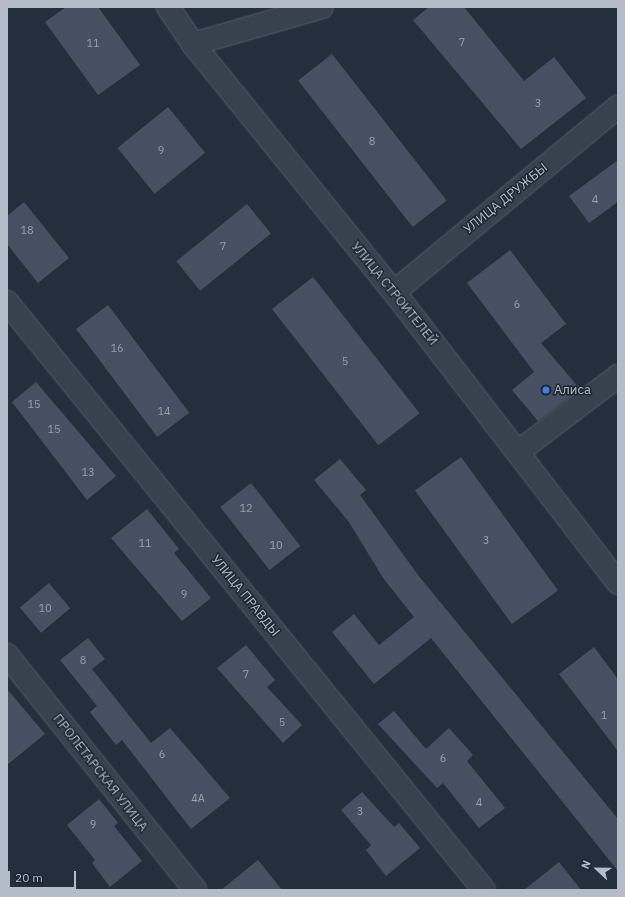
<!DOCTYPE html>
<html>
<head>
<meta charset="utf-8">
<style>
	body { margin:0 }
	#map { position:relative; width:625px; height:897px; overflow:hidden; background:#242f3e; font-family:"IBM Plex Sans",sans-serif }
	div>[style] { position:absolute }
	.building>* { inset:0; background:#455162; transform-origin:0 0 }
	.roads { filter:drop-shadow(0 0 1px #565f6c) drop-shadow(0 0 1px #565f6c) }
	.minor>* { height:22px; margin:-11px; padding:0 11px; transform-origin:11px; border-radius:11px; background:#38414e }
	.dots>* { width:11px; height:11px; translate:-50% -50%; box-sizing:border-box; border:2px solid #1d2633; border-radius:50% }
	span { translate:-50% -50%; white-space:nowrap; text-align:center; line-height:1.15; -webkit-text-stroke:3px #1d2633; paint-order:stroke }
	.number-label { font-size:11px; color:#98a1af }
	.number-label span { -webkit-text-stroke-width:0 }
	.street-label { font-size:13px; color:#b4bcc9 }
	.poi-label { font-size:13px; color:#b4bcc9 }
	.left { translate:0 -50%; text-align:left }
	.frame { position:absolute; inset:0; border:8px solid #b4bcc9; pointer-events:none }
	.north { position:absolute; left:577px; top:849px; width:40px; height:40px; -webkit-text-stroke:3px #1d2633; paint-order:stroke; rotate:292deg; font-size:11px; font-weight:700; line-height:16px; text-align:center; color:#b4bcc9 }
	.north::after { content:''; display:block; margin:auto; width:14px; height:18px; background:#b4bcc9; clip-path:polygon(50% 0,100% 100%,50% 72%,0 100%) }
	.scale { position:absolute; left:8px; top:871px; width:68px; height:18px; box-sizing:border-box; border:2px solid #b4bcc9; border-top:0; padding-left:5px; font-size:12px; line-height:14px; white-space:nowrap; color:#b4bcc9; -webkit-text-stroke:3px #1d2633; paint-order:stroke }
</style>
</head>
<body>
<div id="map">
	<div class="building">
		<i style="clip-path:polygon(66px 7px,98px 7px,140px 65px,98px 95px,45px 22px)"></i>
		<i style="clip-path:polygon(429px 7px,464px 7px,524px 81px,554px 57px,586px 98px,521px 149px,413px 20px)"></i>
		<i style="left:332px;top:54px;width:186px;height:43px;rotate:52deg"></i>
		<i style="left:168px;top:107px;width:59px;height:65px;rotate:51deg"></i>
		<i style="clip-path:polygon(618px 160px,618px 202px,589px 223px,569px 196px)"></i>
		<i style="clip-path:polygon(24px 202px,69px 258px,38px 283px,7px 244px,7px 216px)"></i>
		<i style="left:247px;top:204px;width:38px;height:91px;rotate:51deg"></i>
		<i style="clip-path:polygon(510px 250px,566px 324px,541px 343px,580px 389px,538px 421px,512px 390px,534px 372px,467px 283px)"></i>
		<i style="left:313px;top:277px;width:173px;height:52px;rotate:52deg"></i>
		<i style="left:108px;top:305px;width:135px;height:40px;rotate:53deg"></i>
		<i style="clip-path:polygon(36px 382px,116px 476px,87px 500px,12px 402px)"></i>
		<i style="left:461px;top:457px;width:165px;height:57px;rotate:54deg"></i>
		<i style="clip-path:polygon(340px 459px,366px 490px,360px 495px,418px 575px,618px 819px,618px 871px,431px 638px,374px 684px,332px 632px,354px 614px,379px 645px,414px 617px,383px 578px,349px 522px,314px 480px)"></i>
		<i style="left:251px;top:483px;width:80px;height:39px;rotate:52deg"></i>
		<i style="clip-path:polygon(147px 509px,179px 549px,174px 553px,211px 598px,182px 621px,111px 538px)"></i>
		<i style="left:49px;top:583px;width:33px;height:38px;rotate:50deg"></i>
		<i style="clip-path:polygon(88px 638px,105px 659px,92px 669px,151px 743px,170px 728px,230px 798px,191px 829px,122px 740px,116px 745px,90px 712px,97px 706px,60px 660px)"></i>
		<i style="clip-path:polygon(246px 645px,275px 680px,267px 687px,302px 725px,283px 743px,217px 668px)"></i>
		<i style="clip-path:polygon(594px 647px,618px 679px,618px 751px,559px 674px)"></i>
		<i style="clip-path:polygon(7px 689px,45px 734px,7px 765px)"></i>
		<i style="clip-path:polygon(394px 711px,426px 749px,449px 728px,473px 755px,467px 761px,505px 808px,479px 828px,443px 783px,437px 788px,378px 724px)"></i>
		<i style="clip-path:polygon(362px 792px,394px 827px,399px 823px,420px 848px,386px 876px,366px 850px,371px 845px,341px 810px)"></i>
		<i style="clip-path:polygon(99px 799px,118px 823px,114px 826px,142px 861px,110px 887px,92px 863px,95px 860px,67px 825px)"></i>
		<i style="clip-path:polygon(258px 860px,282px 890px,221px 890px)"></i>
		<i style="clip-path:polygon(559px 862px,581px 890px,524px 890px)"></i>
	</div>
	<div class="roads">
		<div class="minor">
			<i style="left:168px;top:7px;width:45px;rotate:56deg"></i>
			<i style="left:193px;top:44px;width:319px;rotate:51deg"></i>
			<i style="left:394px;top:292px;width:367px;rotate:52.4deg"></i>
			<i style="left:193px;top:44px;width:134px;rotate:-16deg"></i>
			<i style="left:394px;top:292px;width:291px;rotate:-39.6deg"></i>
			<i style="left:7px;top:302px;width:757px;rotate:50.95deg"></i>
			<i style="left:518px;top:452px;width:126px;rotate:-37.2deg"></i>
			<i style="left:7px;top:655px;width:301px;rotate:51.3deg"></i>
		</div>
	</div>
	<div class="dots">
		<i style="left:546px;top:390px;background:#3f7fe0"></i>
	</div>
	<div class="number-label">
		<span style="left:462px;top:42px">7</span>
		<span style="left:93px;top:43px">11</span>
		<span style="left:538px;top:103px">3</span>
		<span style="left:372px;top:141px">8</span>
		<span style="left:161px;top:150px">9</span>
		<span style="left:595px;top:199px">4</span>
		<span style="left:27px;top:230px">18</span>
		<span style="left:223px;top:246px">7</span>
		<span style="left:517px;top:304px">6</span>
		<span style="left:117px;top:348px">16</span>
		<span style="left:345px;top:361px">5</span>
		<span style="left:34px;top:404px">15</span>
		<span style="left:164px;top:411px">14</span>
		<span style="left:54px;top:429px">15</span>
		<span style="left:88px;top:472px">13</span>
		<span style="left:246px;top:508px">12</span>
		<span style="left:486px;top:540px">3</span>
		<span style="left:145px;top:543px">11</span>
		<span style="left:276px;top:545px">10</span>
		<span style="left:184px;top:594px">9</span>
		<span style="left:45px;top:608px">10</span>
		<span style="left:83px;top:660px">8</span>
		<span style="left:246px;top:674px">7</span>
		<span style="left:604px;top:715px">1</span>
		<span style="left:282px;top:722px">5</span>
		<span style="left:162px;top:754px">6</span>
		<span style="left:443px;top:758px">6</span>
		<span style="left:198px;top:798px">4А</span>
		<span style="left:479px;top:802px">4</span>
		<span style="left:360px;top:811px">3</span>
		<span style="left:93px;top:824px">9</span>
	</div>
	<div class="street-label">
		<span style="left:506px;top:199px;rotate:-39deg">УЛИЦА ДРУЖБЫ</span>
		<span style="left:394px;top:294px;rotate:51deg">УЛИЦА СТРОИТЕЛЕЙ</span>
		<span style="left:245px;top:596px;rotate:51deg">УЛИЦА ПРАВДЫ</span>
		<span style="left:100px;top:773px;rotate:52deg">ПРОЛЕТАРСКАЯ УЛИЦА</span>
	</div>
	<div class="poi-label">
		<span class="left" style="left:554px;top:390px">Алиса</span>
	</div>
	<div class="frame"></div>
	<div class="north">N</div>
	<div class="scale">20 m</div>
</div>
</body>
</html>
